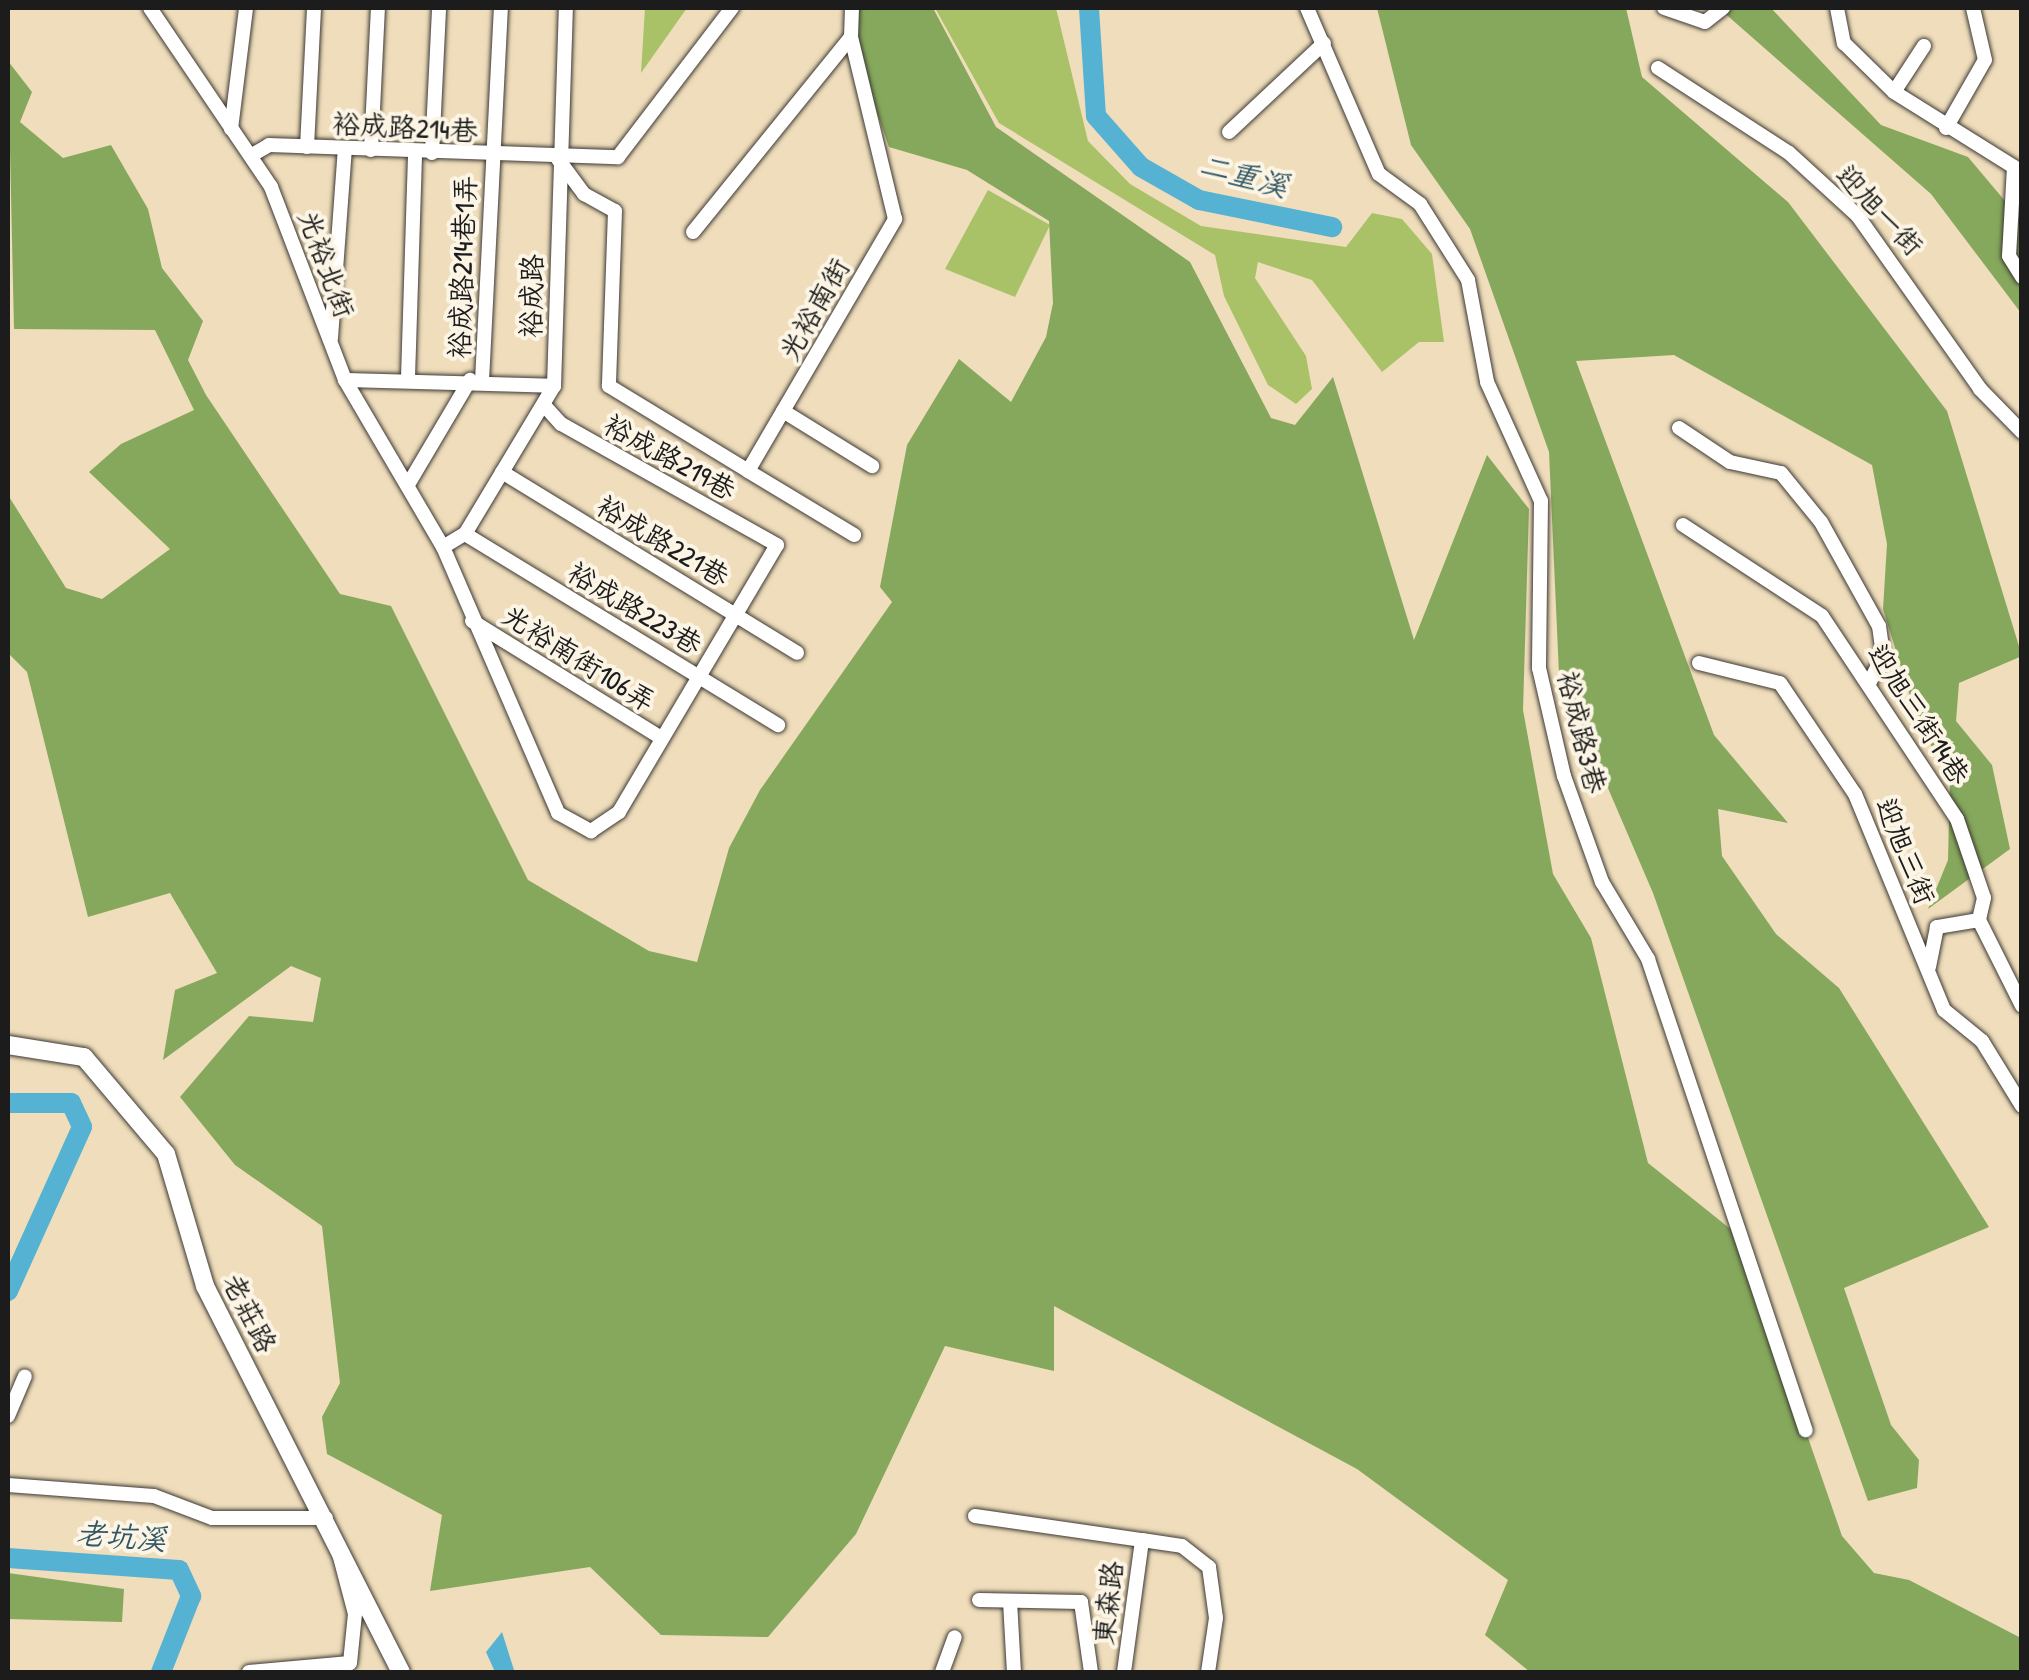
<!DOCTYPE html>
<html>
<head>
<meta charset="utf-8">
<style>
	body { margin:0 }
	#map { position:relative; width:2029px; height:1680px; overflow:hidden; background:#efddbb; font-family:"Patrick Hand","LXGW WenKai TC",sans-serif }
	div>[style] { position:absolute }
	.green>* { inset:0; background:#a9c268 }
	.forest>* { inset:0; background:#86a85c }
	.water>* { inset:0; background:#55b2d3 }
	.river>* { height:20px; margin:-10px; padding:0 10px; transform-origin:10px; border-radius:10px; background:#55b2d3 }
	.roads { filter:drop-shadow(0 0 2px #3c3934) drop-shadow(0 0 2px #3c3934) }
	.minor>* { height:14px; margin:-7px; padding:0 7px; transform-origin:7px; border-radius:7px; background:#fff }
	.tertiary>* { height:18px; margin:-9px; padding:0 9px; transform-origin:9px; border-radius:9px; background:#fff }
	span { translate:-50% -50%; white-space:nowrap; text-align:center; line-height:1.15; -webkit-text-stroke:8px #fcf5e5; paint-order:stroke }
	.street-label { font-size:28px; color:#1c1c1c }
	.water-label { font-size:30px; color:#335865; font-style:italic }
	.frame { position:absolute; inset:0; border:10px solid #1c1c1c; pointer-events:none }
</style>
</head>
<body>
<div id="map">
	<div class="green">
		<i style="clip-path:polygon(645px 8px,687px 8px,641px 73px)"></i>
		<i style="clip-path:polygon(935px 8px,1056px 8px,1088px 141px,1130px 184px,1201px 226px,1346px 247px,1372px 213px,1402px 219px,1432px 254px,1444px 342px,1419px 342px,1382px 372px,1312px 280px,1258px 262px,1255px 278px,1306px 356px,1312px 389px,1296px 404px,1268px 385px,1224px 296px,1215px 255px,999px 123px)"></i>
		<i style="clip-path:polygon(988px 190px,1050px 225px,1015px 297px,945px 269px)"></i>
	</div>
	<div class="forest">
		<i style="clip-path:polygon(851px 8px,933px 8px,996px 127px,1190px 262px,1271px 418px,1295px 425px,1333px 377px,1414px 640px,1487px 455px,1529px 509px,1523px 710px,1553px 874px,1591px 938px,1648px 1163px,1738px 1235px,1842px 1536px,1874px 1573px,1909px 1580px,2021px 1638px,2021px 1672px,1530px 1672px,1485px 1635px,1508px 1580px,1357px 1469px,1054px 1306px,1054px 1371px,945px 1346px,856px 1534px,768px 1637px,661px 1635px,590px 1567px,430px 1591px,442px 1515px,327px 1454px,322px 1417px,340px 1383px,322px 1226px,235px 1165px,180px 1097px,249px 1016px,313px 1022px,321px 978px,291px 966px,163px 1060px,175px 990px,217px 973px,170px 893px,88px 917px,27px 672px,8px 653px,8px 495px,66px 588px,102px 599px,170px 549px,89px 472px,121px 444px,194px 410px,155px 330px,14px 329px,8px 61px,32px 92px,20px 122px,63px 158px,111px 145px,148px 209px,162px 268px,203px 321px,188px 360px,206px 395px,340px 594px,391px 606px,528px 880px,649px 951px,697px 962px,729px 848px,760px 790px,892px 602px,880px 587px,907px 445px,959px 359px,1011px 402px,1046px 337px,1053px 303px,1049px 221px,967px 170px,889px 147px,849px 32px)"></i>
		<i style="clip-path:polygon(1377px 8px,1626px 8px,1642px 77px,1788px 202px,1947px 411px,2022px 656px,1959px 683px,1956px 721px,1992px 765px,2010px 849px,1928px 909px,1948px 860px,1950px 779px,1918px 722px,1883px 609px,1887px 544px,1872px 465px,1674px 355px,1576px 361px,1714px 735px,1788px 823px,1718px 809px,1722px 856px,1776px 934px,1839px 988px,1989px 1227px,1844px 1288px,1891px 1425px,1919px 1460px,1917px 1488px,1868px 1501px,1653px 893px,1559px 674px,1549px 452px,1470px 229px,1411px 145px)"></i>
		<i style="clip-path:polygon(1699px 8px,1771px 8px,1881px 125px,1968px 157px,2021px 220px,2021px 313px,1931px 194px,1721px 10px)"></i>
		<i style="clip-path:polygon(8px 1573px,124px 1589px,122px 1622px,8px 1619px)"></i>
	</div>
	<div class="water">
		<i style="clip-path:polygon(502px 1632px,514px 1670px,513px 1672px,495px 1672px,486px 1652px)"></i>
	</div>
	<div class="river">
		<i style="left:1089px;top:8px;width:108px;rotate:86.3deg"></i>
		<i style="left:1096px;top:116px;width:68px;rotate:48.6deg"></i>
		<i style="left:1141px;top:167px;width:67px;rotate:29.6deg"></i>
		<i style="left:1199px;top:200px;width:136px;rotate:11.5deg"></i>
		<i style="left:8px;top:1103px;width:63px"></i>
		<i style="left:71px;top:1103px;width:26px;rotate:65deg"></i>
		<i style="left:82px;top:1127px;width:180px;rotate:114.3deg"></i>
		<i style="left:8px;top:1558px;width:171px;rotate:4deg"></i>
		<i style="left:179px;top:1570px;width:29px;rotate:65deg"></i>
		<i style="left:191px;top:1596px;width:82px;rotate:111.5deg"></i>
	</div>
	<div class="roads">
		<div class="minor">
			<i style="left:150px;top:8px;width:216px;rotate:55.9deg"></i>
			<i style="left:271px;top:187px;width:207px;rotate:69deg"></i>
			<i style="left:345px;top:380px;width:194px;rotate:59.6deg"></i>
			<i style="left:443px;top:547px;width:290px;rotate:66.6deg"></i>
			<i style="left:558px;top:813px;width:38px;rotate:29deg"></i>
			<i style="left:591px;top:831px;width:34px;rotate:-34deg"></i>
			<i style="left:619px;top:812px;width:310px;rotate:-59.4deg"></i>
			<i style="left:777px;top:545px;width:248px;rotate:-150.7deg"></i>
			<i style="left:561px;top:424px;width:25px;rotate:-132deg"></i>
			<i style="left:1307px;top:8px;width:181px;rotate:66.6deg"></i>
			<i style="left:1379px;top:174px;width:51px;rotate:36.2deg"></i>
			<i style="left:1420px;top:204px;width:90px;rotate:57.7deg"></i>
			<i style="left:1468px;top:280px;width:104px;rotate:79.4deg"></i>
			<i style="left:1487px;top:382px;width:131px;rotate:65.6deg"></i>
			<i style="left:1541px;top:501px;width:167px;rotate:90.7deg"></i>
			<i style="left:1539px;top:668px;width:111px;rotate:77deg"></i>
			<i style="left:1564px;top:776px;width:113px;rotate:70.3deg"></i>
			<i style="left:1602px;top:882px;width:90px;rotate:59.1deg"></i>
			<i style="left:1648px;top:959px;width:497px;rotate:71.5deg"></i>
			<i style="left:1664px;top:8px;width:43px;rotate:18.9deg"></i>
			<i style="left:1705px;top:22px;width:23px;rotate:-38deg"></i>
			<i style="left:1837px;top:8px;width:36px;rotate:79deg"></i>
			<i style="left:1844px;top:43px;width:70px;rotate:44.4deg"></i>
			<i style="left:1894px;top:92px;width:142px;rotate:32deg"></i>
			<i style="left:2014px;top:167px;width:89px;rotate:93.2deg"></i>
			<i style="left:2009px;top:256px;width:25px;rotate:58deg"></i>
			<i style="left:1658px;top:68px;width:156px;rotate:33deg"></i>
			<i style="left:1789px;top:153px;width:92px;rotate:42.4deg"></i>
			<i style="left:1857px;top:215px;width:213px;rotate:54.7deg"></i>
			<i style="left:1980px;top:389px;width:60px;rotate:45.7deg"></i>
			<i style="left:1894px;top:92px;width:55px;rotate:-56.9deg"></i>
			<i style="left:1946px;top:128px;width:78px;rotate:-60.2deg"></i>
			<i style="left:1985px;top:60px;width:53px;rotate:-103deg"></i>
			<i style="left:231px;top:129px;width:122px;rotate:-82.9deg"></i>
			<i style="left:1229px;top:132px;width:130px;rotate:-43.1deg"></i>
			<i style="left:307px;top:147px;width:139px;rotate:-87.1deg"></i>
			<i style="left:371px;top:150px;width:142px;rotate:-87.2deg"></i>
			<i style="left:432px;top:153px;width:145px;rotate:-87.2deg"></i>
			<i style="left:252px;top:155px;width:20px;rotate:-30deg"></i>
			<i style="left:269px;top:145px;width:349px;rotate:2deg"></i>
			<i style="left:618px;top:157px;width:188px;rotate:-52.6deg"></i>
			<i style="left:558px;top:159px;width:44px;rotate:53.4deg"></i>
			<i style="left:584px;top:194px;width:35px;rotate:29deg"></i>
			<i style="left:615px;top:211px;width:175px;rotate:92deg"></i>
			<i style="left:609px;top:386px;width:163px;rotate:31.4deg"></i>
			<i style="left:748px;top:471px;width:292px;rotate:-59.7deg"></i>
			<i style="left:895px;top:219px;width:187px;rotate:-103.6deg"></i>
			<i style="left:851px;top:37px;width:29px;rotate:-88deg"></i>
			<i style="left:693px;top:232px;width:251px;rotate:-51deg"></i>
			<i style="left:331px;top:338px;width:190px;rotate:-85.8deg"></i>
			<i style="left:408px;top:378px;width:226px;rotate:-88.2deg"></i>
			<i style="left:345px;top:380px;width:209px;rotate:1.6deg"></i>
			<i style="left:482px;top:381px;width:373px;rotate:-87.1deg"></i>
			<i style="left:783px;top:411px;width:105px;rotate:31.7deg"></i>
			<i style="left:1679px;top:428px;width:61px;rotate:33.7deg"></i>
			<i style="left:1730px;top:462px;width:52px;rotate:12.2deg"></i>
			<i style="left:1781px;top:473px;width:63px;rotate:50.8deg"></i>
			<i style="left:1821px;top:522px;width:119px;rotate:60.9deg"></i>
			<i style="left:1879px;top:626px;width:29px;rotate:82deg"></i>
			<i style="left:1883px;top:655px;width:30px;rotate:116deg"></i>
			<i style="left:748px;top:471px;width:124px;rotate:31.1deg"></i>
			<i style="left:502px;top:472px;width:346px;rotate:31.5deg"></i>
			<i style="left:409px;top:483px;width:120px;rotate:-59.4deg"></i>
			<i style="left:1683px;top:525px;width:166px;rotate:33.2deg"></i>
			<i style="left:1822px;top:616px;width:244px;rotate:56.4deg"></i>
			<i style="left:1957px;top:819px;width:83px;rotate:71.1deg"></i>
			<i style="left:1984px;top:898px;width:23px;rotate:103deg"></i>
			<i style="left:1979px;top:920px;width:43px;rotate:170.5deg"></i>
			<i style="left:1937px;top:927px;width:41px;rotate:101.3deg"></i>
			<i style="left:465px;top:534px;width:367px;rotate:31.4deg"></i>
			<i style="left:443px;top:547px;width:26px;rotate:-31deg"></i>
			<i style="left:465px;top:534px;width:173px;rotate:-59deg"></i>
			<i style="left:554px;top:386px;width:378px;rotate:-88.2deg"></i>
			<i style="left:472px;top:621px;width:221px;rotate:31.7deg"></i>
			<i style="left:1699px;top:663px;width:83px;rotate:13.9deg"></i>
			<i style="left:1780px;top:683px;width:134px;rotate:56deg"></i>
			<i style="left:1855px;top:794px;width:234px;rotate:67.6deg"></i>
			<i style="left:1944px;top:1010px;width:49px;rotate:39.2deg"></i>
			<i style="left:1982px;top:1041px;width:76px;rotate:58.4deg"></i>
			<i style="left:1979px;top:920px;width:96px;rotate:63.4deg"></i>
			<i style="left:8px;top:1416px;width:43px;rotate:-67deg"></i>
			<i style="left:8px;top:1485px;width:146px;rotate:4.3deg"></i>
			<i style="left:154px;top:1496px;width:62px;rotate:20.8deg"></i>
			<i style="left:212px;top:1518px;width:114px"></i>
			<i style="left:975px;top:1516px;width:169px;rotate:8.2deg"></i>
			<i style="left:979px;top:1600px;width:102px;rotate:1.1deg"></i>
			<i style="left:1081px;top:1602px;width:71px;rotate:81.9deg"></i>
			<i style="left:1010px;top:1601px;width:71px;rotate:86.8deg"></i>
			<i style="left:249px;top:1672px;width:101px;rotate:-5.1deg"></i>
			<i style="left:350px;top:1663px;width:49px;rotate:-84.2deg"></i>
			<i style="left:355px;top:1614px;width:70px;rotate:-104.8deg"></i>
			<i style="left:942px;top:1672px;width:37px;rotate:-70deg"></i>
			<i style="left:1124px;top:1672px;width:133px;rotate:-82.2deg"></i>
			<i style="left:1142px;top:1540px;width:40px;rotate:8.5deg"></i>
			<i style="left:1182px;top:1546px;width:34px;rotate:38deg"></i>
			<i style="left:1209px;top:1567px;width:51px;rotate:82.2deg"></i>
			<i style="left:1216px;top:1618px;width:55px;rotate:98.4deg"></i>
		</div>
		<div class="tertiary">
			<i style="left:8px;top:1045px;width:77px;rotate:9deg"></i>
			<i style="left:84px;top:1057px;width:127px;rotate:49.8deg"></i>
			<i style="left:166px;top:1154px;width:138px;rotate:73.5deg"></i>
			<i style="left:205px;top:1286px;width:433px;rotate:63.1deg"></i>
		</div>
	</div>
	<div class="street-label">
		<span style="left:405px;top:127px;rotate:3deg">裕成路214巷</span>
		<span style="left:1880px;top:210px;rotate:47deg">迎旭一街</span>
		<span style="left:327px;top:264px;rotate:70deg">光裕北街</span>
		<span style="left:462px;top:267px;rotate:-88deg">裕成路214巷1弄</span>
		<span style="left:531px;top:296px;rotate:-89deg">裕成路</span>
		<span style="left:814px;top:309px;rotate:-60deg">光裕南街</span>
		<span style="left:670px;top:457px;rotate:29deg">裕成路219巷</span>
		<span style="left:663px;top:541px;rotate:31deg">裕成路221巷</span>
		<span style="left:635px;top:608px;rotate:31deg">裕成路223巷</span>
		<span style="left:579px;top:658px;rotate:32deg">光裕南街106弄</span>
		<span style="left:1919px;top:714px;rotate:57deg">迎旭三街14巷</span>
		<span style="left:1582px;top:732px;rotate:76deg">裕成路3巷</span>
		<span style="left:1906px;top:851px;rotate:68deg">迎旭三街</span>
		<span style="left:250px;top:1313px;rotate:63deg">老莊路</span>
		<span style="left:1108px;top:1603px;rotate:-84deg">東森路</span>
	</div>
	<div class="water-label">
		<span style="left:1244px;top:175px;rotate:15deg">二重溪</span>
		<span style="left:121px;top:1536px;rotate:4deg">老坑溪</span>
	</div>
	<div class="frame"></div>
</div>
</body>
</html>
